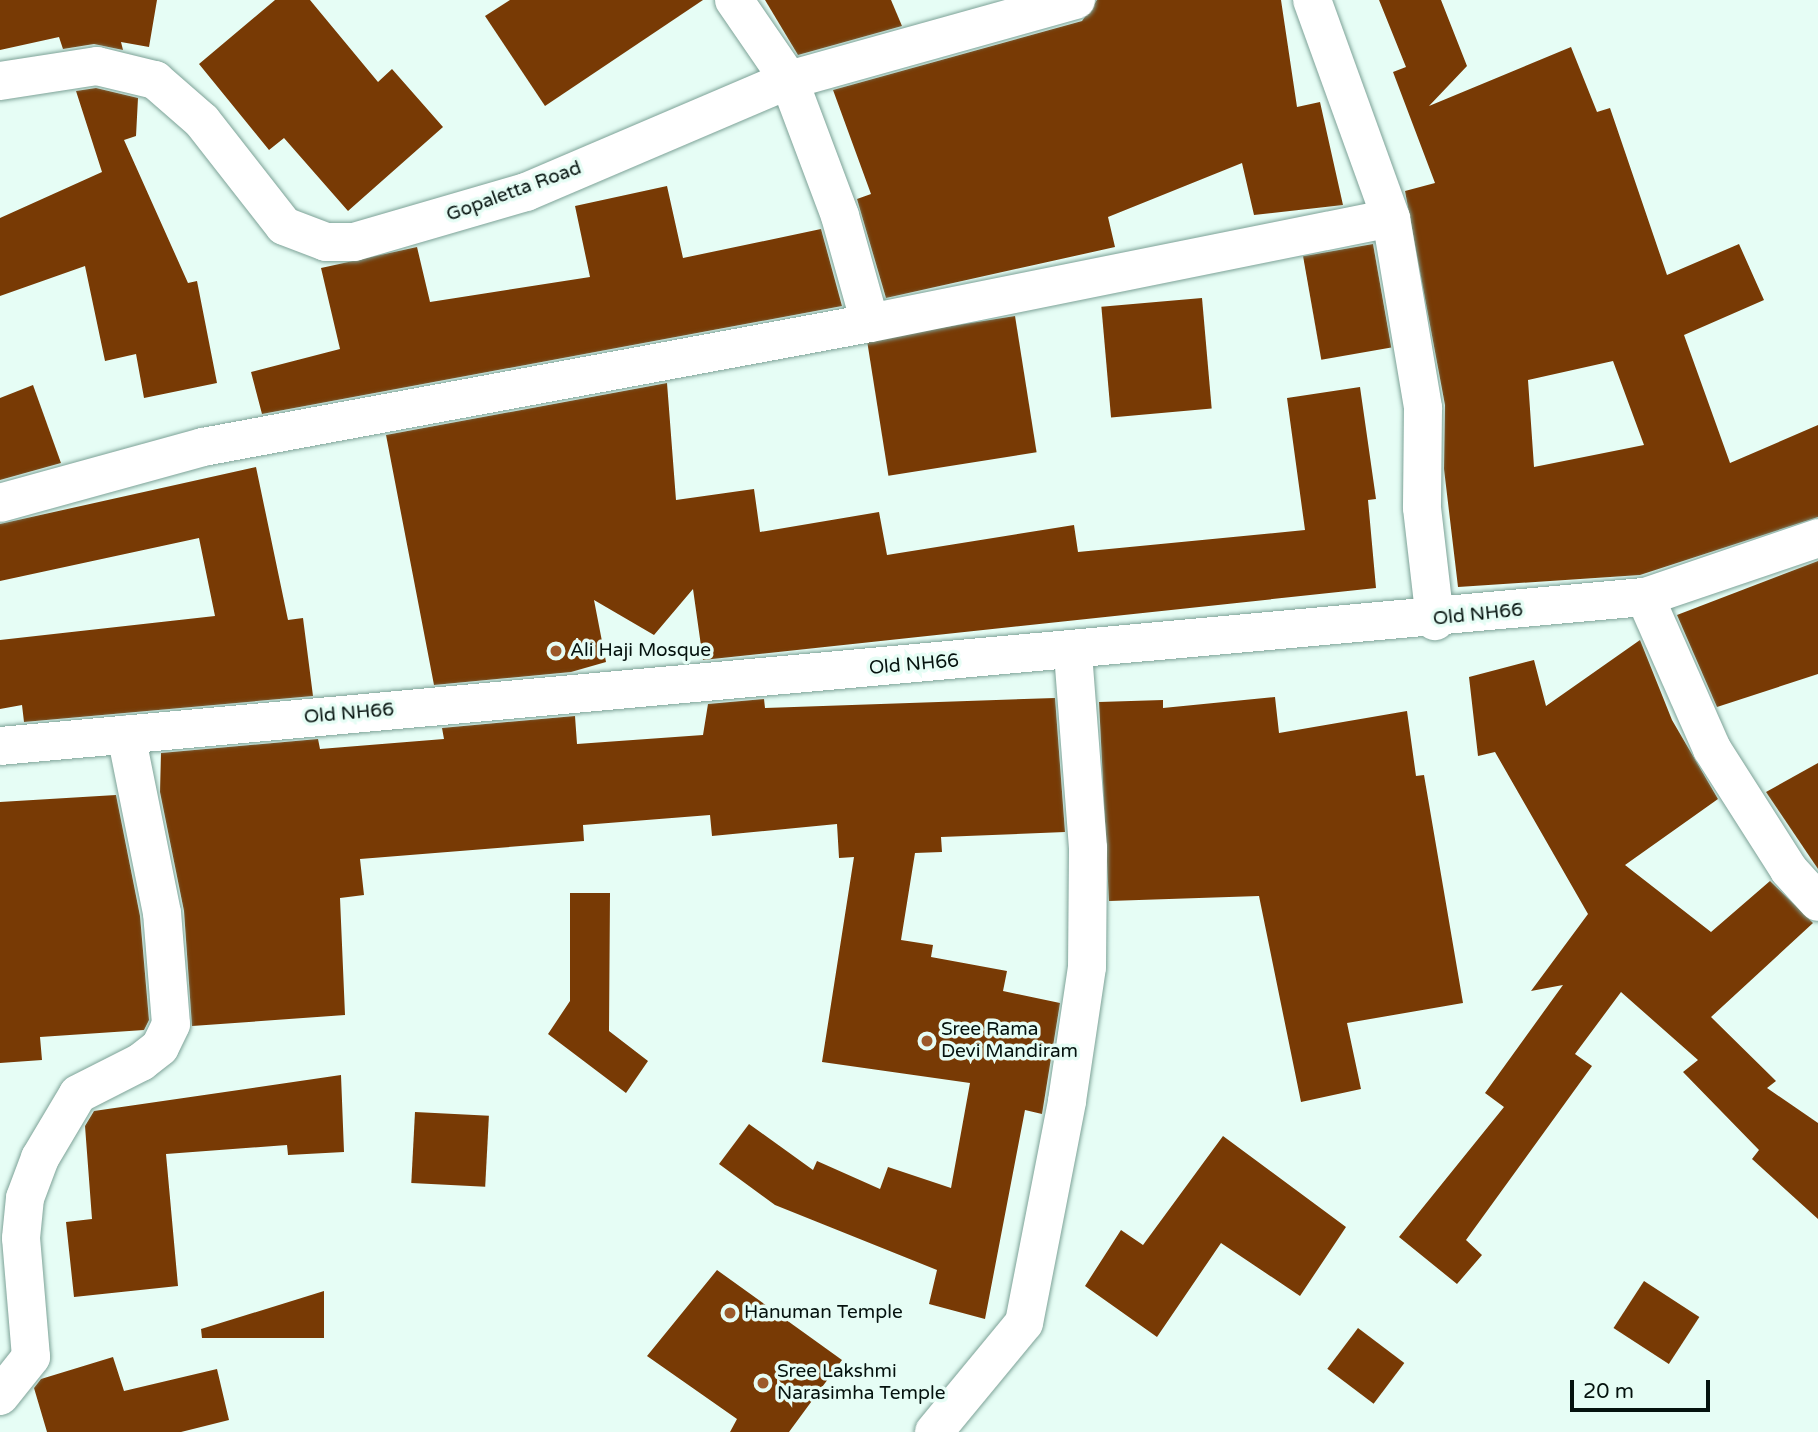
<!DOCTYPE html>
<html>
<head>
<meta charset="utf-8">
<style>
	body { margin:0 }
	#map { position:relative; width:1818px; height:1432px; overflow:hidden; background:#e6fdf5; font-family:"Varela Round",sans-serif }
	div>[style] { position:absolute }
	.building>* { inset:0; background:#783a05; transform-origin:0 0 }
	.roads { filter:drop-shadow(0 0 2px #7da297) drop-shadow(0 0 2px #7da297) }
	.minor>* { height:38px; margin:-19px; padding:0 19px; transform-origin:19px; border-radius:19px; background:#fff }
	.primary>* { height:38px; margin:-19px; padding:0 19px; transform-origin:19px; border-radius:19px; background:#fff }
	.dots>* { width:19px; height:19px; translate:-50% -50%; box-sizing:border-box; border:4px solid #e6fdf5; border-radius:50% }
	span { translate:-50% -50%; white-space:nowrap; text-align:center; line-height:1.15; -webkit-text-stroke:7px #e6fdf5; paint-order:stroke }
	.street-label { font-size:19px; color:#05120e }
	.poi-label { font-size:19px; color:#05120e }
	.left { translate:0 -50%; text-align:left }
	.scale { position:absolute; left:1570px; top:1380px; width:140px; height:32px; box-sizing:border-box; border:4px solid #05120e; border-top:0; padding-left:9px; font-size:21px; line-height:24px; white-space:nowrap; color:#05120e; -webkit-text-stroke:5px #e6fdf5; paint-order:stroke }
</style>
</head>
<body>
<div id="map">
	<div class="building">
		<i style="clip-path:polygon(0 0,157px 0,149px 47px,121px 42px,123px 50px,94px 44px,63px 49px,59px 37px,0 50px)"></i>
		<i style="clip-path:polygon(275px 0,310px 0,378px 82px,392px 69px,443px 127px,348px 211px,284px 138px,269px 150px,199px 64px)"></i>
		<i style="clip-path:polygon(510px 0,703px 0,545px 106px,485px 16px)"></i>
		<i style="clip-path:polygon(765px 0,891px 0,902px 26px,798px 55px)"></i>
		<i style="clip-path:polygon(1097px 0,1281px 0,1297px 107px,1320px 102px,1343px 205px,1254px 215px,1242px 163px,1108px 217px,1115px 247px,886px 298px,857px 199px,871px 194px,833px 90px,1082px 21px)"></i>
		<i style="clip-path:polygon(evenodd,1379px 0,1441px 0,1467px 66px,1429px 106px,1571px 47px,1597px 112px,1610px 108px,1667px 275px,1739px 244px,1764px 300px,1684px 335px,1730px 463px,1818px 425px,1818px 517px,1640px 575px,1458px 587px,1444px 469px,1445px 405px,1405px 191px,1435px 183px,1393px 72px,1406px 67px,1379px 0,1613px 361px,1644px 445px,1534px 467px,1528px 380px,1613px 361px)"></i>
		<i style="clip-path:polygon(96px 88px,138px 98px,136px 136px,124px 140px,188px 283px,197px 281px,217px 383px,144px 398px,136px 354px,105px 361px,85px 266px,0 296px,0 218px,102px 172px,76px 91px)"></i>
		<i style="clip-path:polygon(667px 186px,683px 258px,821px 229px,842px 306px,262px 414px,251px 372px,340px 349px,321px 268px,417px 247px,430px 302px,590px 277px,575px 206px)"></i>
		<i style="left:1373px;top:244px;width:105px;height:71px;rotate:80deg"></i>
		<i style="left:1202px;top:298px;width:111px;height:101px;rotate:85deg"></i>
		<i style="left:1015px;top:316px;width:138px;height:150px;rotate:81deg"></i>
		<i style="clip-path:polygon(667px 383px,676px 500px,754px 489px,760px 532px,879px 512px,887px 555px,1074px 525px,1078px 552px,1305px 530px,1287px 398px,1360px 387px,1376px 499px,1368px 500px,1376px 588px,703px 660px,693px 589px,654px 635px,594px 600px,606px 662px,571px 672px,434px 685px,386px 435px)"></i>
		<i style="clip-path:polygon(33px 385px,61px 463px,0 480px,0 398px)"></i>
		<i style="clip-path:polygon(256px 467px,288px 620px,303px 618px,313px 696px,24px 722px,22px 705px,0 709px,0 640px,215px 616px,199px 538px,0 581px,0 524px)"></i>
		<i style="clip-path:polygon(1818px 561px,1818px 674px,1717px 707px,1677px 615px)"></i>
		<i style="clip-path:polygon(1640px 640px,1672px 720px,1718px 799px,1625px 865px,1711px 932px,1770px 881px,1813px 923px,1711px 1017px,1776px 1081px,1767px 1088px,1818px 1123px,1818px 1219px,1752px 1159px,1759px 1150px,1683px 1072px,1698px 1060px,1621px 992px,1575px 1054px,1592px 1066px,1466px 1240px,1482px 1255px,1457px 1284px,1399px 1237px,1504px 1107px,1485px 1093px,1563px 985px,1531px 991px,1588px 914px,1495px 752px,1478px 756px,1469px 677px,1534px 660px,1546px 706px)"></i>
		<i style="clip-path:polygon(1275px 697px,1279px 733px,1407px 711px,1416px 776px,1424px 775px,1463px 1003px,1347px 1023px,1361px 1089px,1301px 1102px,1259px 896px,1109px 901px,1099px 702px,1163px 700px,1163px 708px)"></i>
		<i style="clip-path:polygon(1055px 698px,1065px 832px,941px 837px,942px 852px,915px 853px,901px 940px,933px 945px,931px 957px,1007px 971px,1003px 991px,1060px 1003px,1042px 1114px,1025px 1110px,985px 1319px,929px 1304px,937px 1270px,775px 1205px,719px 1164px,749px 1124px,813px 1170px,817px 1161px,880px 1189px,888px 1167px,951px 1188px,970px 1083px,822px 1062px,854px 857px,839px 858px,837px 824px,712px 836px,710px 815px,583px 825px,584px 841px,360px 859px,364px 895px,340px 898px,345px 1015px,192px 1026px,184px 911px,160px 792px,161px 753px,318px 739px,320px 749px,444px 739px,442px 728px,575px 716px,577px 744px,703px 735px,708px 704px,764px 699px,765px 708px)"></i>
		<i style="clip-path:polygon(1818px 763px,1818px 869px,1766px 792px)"></i>
		<i style="clip-path:polygon(116px 795px,140px 916px,149px 1020px,144px 1030px,40px 1037px,42px 1060px,0 1063px,0 802px)"></i>
		<i style="clip-path:polygon(570px 893px,610px 893px,609px 1031px,648px 1061px,626px 1093px,548px 1034px,570px 1001px)"></i>
		<i style="clip-path:polygon(341px 1075px,344px 1152px,288px 1155px,287px 1145px,166px 1154px,178px 1286px,74px 1297px,66px 1222px,92px 1219px,85px 1126px,94px 1111px)"></i>
		<i style="left:415px;top:1112px;width:74px;height:71px;rotate:3deg"></i>
		<i style="clip-path:polygon(1223px 1136px,1346px 1227px,1300px 1296px,1221px 1243px,1157px 1337px,1085px 1286px,1121px 1230px,1143px 1245px)"></i>
		<i style="clip-path:polygon(717px 1270px,842px 1360px,789px 1432px,730px 1432px,737px 1419px,647px 1356px)"></i>
		<i style="left:1644px;top:1281px;width:66px;height:56px;rotate:33deg"></i>
		<i style="clip-path:polygon(324px 1291px,324px 1338px,202px 1338px,201px 1329px)"></i>
		<i style="left:1358px;top:1328px;width:58px;height:51px;rotate:37deg"></i>
		<i style="clip-path:polygon(113px 1357px,124px 1391px,217px 1369px,229px 1420px,181px 1432px,47px 1432px,34px 1388px,41px 1379px)"></i>
	</div>
	<div class="roads">
		<div class="minor">
			<i style="left:734px;top:0;width:97px;rotate:55.5deg"></i>
			<i style="left:789px;top:80px;width:145px;rotate:69.4deg"></i>
			<i style="left:840px;top:216px;width:111px;rotate:74.3deg"></i>
			<i style="left:870px;top:323px;width:531px;rotate:-11.39deg"></i>
			<i style="left:1312px;top:0;width:232px;rotate:70.1deg"></i>
			<i style="left:1391px;top:218px;width:193px;rotate:80.4deg"></i>
			<i style="left:1423px;top:408px;width:100px;rotate:90.6deg"></i>
			<i style="left:1422px;top:508px;width:114px;rotate:83.4deg"></i>
			<i style="left:0;top:81px;width:98px;rotate:-8.8deg"></i>
			<i style="left:97px;top:66px;width:60px;rotate:13.6deg"></i>
			<i style="left:155px;top:80px;width:62px;rotate:41.1deg"></i>
			<i style="left:202px;top:121px;width:133px;rotate:52deg"></i>
			<i style="left:284px;top:226px;width:45px;rotate:20.9deg"></i>
			<i style="left:326px;top:242px;width:28px"></i>
			<i style="left:354px;top:242px;width:179px;rotate:-16.2deg"></i>
			<i style="left:526px;top:192px;width:286px;rotate:-23.1deg"></i>
			<i style="left:789px;top:80px;width:298px;rotate:-15.6deg"></i>
			<i style="left:0;top:503px;width:211px;rotate:-15.4deg"></i>
			<i style="left:203px;top:447px;width:678px;rotate:-10.53deg"></i>
			<i style="left:1645px;top:597px;width:166px;rotate:66.2deg"></i>
			<i style="left:1712px;top:749px;width:143px;rotate:57.5deg"></i>
			<i style="left:1789px;top:870px;width:43px;rotate:47.8deg"></i>
			<i style="left:0;top:1396px;width:50px;rotate:-51.5deg"></i>
			<i style="left:31px;top:1357px;width:119px;rotate:-94.8deg"></i>
			<i style="left:21px;top:1238px;width:40px;rotate:-84.3deg"></i>
			<i style="left:25px;top:1198px;width:43px;rotate:-69.4deg"></i>
			<i style="left:40px;top:1158px;width:74px;rotate:-59.3deg"></i>
			<i style="left:78px;top:1094px;width:71px;rotate:-26.9deg"></i>
			<i style="left:141px;top:1062px;width:24px;rotate:-38deg"></i>
			<i style="left:160px;top:1047px;width:25px;rotate:-64deg"></i>
			<i style="left:171px;top:1024px;width:111px;rotate:-94.6deg"></i>
			<i style="left:162px;top:913px;width:182px;rotate:-101.4deg"></i>
			<i style="left:934px;top:1432px;width:141px;rotate:-50.5deg"></i>
			<i style="left:1024px;top:1323px;width:226px;rotate:-79deg"></i>
			<i style="left:1067px;top:1101px;width:135px;rotate:-81.5deg"></i>
			<i style="left:1087px;top:967px;width:119px;rotate:-89.5deg"></i>
			<i style="left:1088px;top:848px;width:198px;rotate:-94.4deg"></i>
		</div>
		<div class="primary">
			<i style="left:0;top:746px;width:1652px;rotate:-5.18deg"></i>
			<i style="left:1645px;top:597px;width:183px;rotate:-18.8deg"></i>
		</div>
	</div>
	<div class="dots">
		<i style="left:556px;top:651px;background:#9c592a"></i>
		<i style="left:927px;top:1041px;background:#9c592a"></i>
		<i style="left:730px;top:1313px;background:#9c592a"></i>
		<i style="left:763px;top:1383px;background:#9c592a"></i>
	</div>
	<div class="street-label">
		<span style="left:514px;top:192px;rotate:-20deg">Gopaletta Road</span>
		<span style="left:1478px;top:615px;rotate:-6deg">Old NH66</span>
		<span style="left:914px;top:665px;rotate:-5deg">Old NH66</span>
		<span style="left:349px;top:714px;rotate:-5deg">Old NH66</span>
	</div>
	<div class="poi-label">
		<span class="left" style="left:570px;top:651px">Ali Haji Mosque</span>
		<span class="left" style="left:941px;top:1041px">Sree Rama<br>Devi Mandiram</span>
		<span class="left" style="left:744px;top:1313px">Hanuman Temple</span>
		<span class="left" style="left:777px;top:1383px">Sree Lakshmi<br>Narasimha Temple</span>
	</div>
	<div class="scale">20 m</div>
</div>
</body>
</html>
